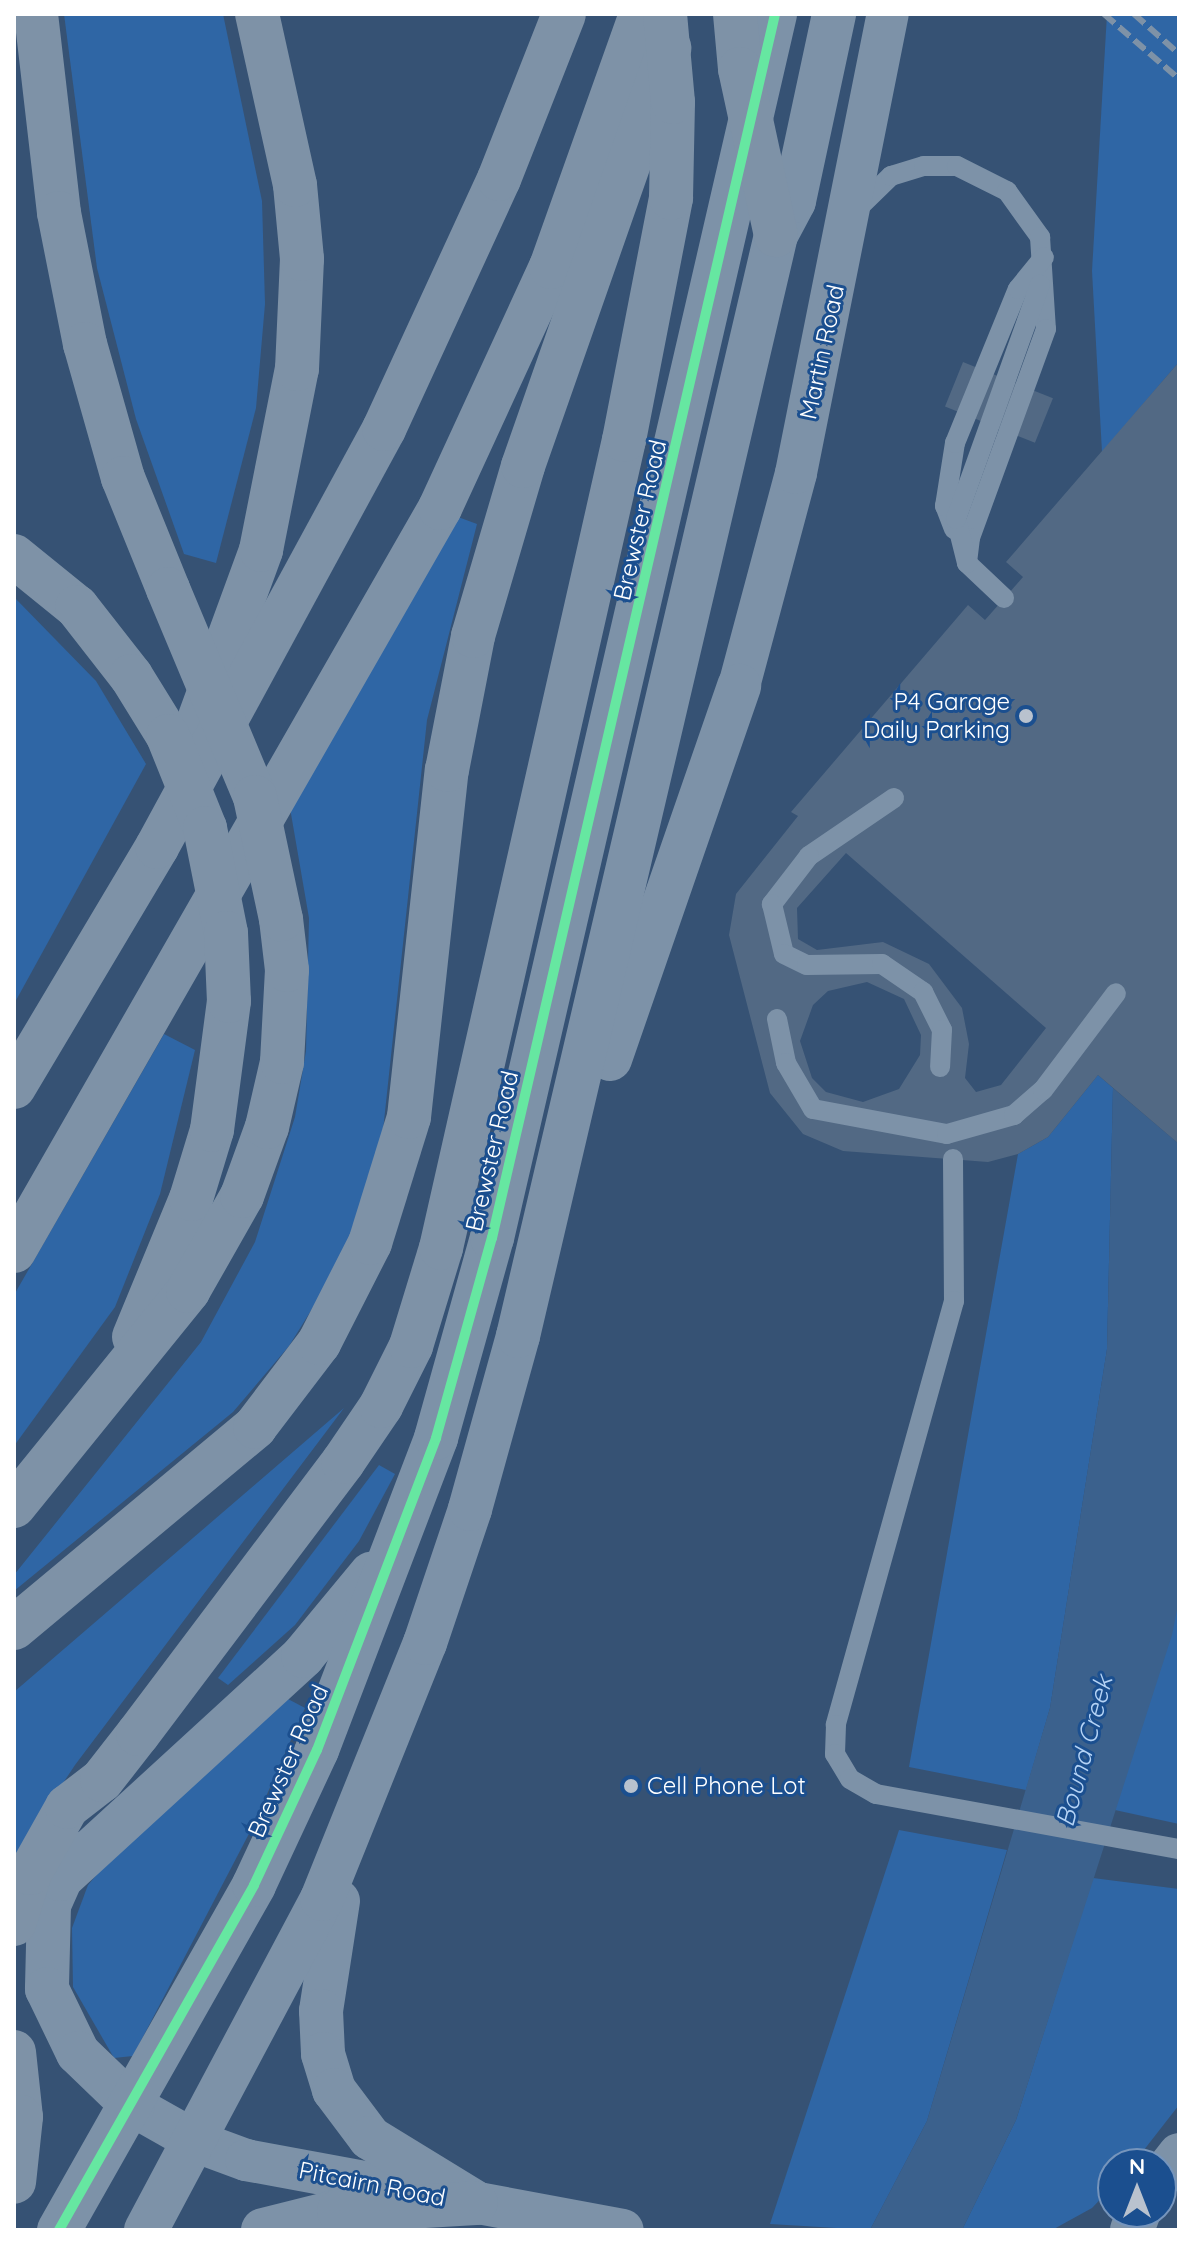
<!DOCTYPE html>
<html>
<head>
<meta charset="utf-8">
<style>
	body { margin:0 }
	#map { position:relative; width:1193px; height:2244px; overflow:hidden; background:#365274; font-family:Quicksand,sans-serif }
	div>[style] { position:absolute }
	.green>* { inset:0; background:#2f66a5 }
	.water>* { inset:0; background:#3b618d }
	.building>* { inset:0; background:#526984; transform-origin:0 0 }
	.service>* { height:20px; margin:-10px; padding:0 10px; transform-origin:10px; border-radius:10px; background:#7d92a8 }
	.minor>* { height:42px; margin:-21px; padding:0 21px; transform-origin:21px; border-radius:21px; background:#7d92a8 }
	.tertiary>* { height:44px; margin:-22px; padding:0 22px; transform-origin:22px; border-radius:22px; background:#7d92a8 }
	.motorway>* { height:44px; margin:-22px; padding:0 22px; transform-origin:22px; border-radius:22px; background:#7e92a7 }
	.rail>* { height:6px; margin-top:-3px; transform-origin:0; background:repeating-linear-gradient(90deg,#7e92a7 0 14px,transparent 0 20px) }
	.motorway-bridge>* { height:44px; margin:-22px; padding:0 22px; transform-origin:22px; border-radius:22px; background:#7e92a7 }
	.cycleway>* { height:10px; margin:-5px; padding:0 5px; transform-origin:5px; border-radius:5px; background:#66e7a1 }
	.dots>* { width:22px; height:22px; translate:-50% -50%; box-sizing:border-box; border:4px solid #1b4f8f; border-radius:50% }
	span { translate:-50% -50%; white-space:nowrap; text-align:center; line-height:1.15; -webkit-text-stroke:6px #1b4f8f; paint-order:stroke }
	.street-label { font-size:24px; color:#fff }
	.poi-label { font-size:24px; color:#fff }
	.right { translate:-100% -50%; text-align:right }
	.left { translate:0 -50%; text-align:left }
	.water-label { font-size:26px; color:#b5d3f5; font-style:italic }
	.frame { position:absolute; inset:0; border:16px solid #fff; pointer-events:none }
	.north { position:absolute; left:1097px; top:2148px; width:80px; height:80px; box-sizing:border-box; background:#1b4f8f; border:2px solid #7695bc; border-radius:50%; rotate:0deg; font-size:22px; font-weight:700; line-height:32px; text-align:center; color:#fff }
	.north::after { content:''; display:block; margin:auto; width:28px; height:36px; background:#b9c2ce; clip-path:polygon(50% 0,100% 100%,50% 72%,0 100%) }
</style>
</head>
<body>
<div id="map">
	<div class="green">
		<i style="clip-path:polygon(64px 14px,223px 14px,262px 201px,265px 304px,256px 408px,216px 563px,184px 554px,136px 419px,97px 268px)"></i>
		<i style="clip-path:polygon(1107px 14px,1179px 14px,1179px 362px,1102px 452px,1092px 271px)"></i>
		<i style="clip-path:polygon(458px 517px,477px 524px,427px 720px,381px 1149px,356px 1238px,289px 1346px,233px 1412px,14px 1591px,14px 1575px,201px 1342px,255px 1242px,295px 1117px,306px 1051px,309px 918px,290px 808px)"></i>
		<i style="clip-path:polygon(14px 597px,96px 681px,146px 764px,14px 1004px)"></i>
		<i style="clip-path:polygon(164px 1034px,195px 1050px,160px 1194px,115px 1307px,14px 1446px,14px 1295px)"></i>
		<i style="clip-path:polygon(1098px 1075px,1113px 1088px,1107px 1349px,1050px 1708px,1026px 1790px,909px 1767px,1018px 1154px,1048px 1137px)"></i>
		<i style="clip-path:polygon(344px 1408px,75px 1765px,14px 1857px,14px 1692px)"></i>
		<i style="clip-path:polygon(379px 1465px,395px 1474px,359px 1541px,295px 1625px,228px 1685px,218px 1678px)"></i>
		<i style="clip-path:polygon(1179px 1600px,1179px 1824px,1115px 1810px)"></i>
		<i style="clip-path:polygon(288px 1699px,305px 1708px,253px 1826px,133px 2056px,114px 2058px,73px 1987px,72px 1928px,88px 1885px,115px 1853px)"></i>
		<i style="clip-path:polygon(899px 1830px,1007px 1850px,927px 2121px,870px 2230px,770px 2224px)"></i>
		<i style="clip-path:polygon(1093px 1878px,1179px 1889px,1179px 2105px,1133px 2164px,1113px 2164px,1113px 2186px,1092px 2208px,1052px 2230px,962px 2230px,1016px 2120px)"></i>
	</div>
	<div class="water">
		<i style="clip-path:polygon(1113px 1088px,1179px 1144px,1179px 1600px,1172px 1635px,1016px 2120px,962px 2230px,870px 2230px,927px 2121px,1050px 1708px,1107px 1349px)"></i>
	</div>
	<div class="building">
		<i style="left:963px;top:362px;width:97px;height:48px;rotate:22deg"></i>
		<i style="clip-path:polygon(evenodd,1179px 362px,1179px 1144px,1098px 1075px,1048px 1137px,1018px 1154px,988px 1162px,843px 1151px,803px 1134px,770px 1093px,729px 935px,736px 894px,798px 816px,791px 812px,968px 605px,985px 620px,1023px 577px,1006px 562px,1179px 362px,846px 853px,1046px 1028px,1001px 1085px,976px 1092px,965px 1078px,969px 1044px,962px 1008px,929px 964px,883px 942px,817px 950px,798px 939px,797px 908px,846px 853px,1179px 362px,867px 982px,904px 999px,921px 1035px,920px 1055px,899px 1089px,863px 1102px,826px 1092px,812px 1078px,800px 1041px,813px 1005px,828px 991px,867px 982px)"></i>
	</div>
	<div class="service">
		<i style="left:859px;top:207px;width:45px;rotate:-44.1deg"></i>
		<i style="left:891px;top:176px;width:34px;rotate:-17deg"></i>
		<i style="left:924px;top:166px;width:33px"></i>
		<i style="left:957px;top:166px;width:56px;rotate:26.6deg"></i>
		<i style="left:1007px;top:191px;width:57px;rotate:54.3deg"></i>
		<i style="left:1040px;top:237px;width:92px;rotate:86.3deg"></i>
		<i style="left:1046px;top:329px;width:222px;rotate:110deg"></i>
		<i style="left:970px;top:538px;width:25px;rotate:97deg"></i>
		<i style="left:954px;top:529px;width:25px;rotate:-111deg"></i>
		<i style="left:945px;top:506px;width:64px;rotate:-81deg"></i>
		<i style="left:955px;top:443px;width:166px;rotate:-67.8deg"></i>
		<i style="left:1018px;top:289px;width:41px;rotate:-50.9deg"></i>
		<i style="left:1004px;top:598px;width:51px;rotate:-136.6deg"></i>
		<i style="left:967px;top:563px;width:45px;rotate:-104deg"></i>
		<i style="left:956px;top:519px;width:249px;rotate:-70.3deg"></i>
		<i style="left:894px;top:798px;width:103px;rotate:145.7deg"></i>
		<i style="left:809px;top:856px;width:61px;rotate:127.6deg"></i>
		<i style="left:772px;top:904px;width:51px;rotate:76.5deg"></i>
		<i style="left:784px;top:954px;width:25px;rotate:26deg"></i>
		<i style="left:807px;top:965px;width:75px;rotate:-0.8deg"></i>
		<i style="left:882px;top:964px;width:50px;rotate:34.3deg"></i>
		<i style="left:923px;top:992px;width:42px;rotate:63.4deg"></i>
		<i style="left:942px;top:1030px;width:37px;rotate:93deg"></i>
		<i style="left:777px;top:1019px;width:45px;rotate:78.4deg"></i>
		<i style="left:786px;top:1063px;width:53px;rotate:59.6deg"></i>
		<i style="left:813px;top:1109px;width:136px;rotate:10.6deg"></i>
		<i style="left:947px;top:1134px;width:70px;rotate:-15.8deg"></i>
		<i style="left:1014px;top:1115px;width:38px;rotate:-41deg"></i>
		<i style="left:1043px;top:1090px;width:121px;rotate:-53deg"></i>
		<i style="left:953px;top:1159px;width:142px;rotate:89.6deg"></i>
		<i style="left:954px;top:1301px;width:440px;rotate:105.6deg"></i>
		<i style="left:836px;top:1725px;width:29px;rotate:92deg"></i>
		<i style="left:835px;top:1754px;width:29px;rotate:59deg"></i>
		<i style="left:850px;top:1779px;width:30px;rotate:30deg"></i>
		<i style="left:876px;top:1794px;width:308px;rotate:10.3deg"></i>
	</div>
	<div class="minor">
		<i style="left:739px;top:686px;width:220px;rotate:-75deg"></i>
		<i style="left:796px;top:473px;width:468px;rotate:-78.7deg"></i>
		<i style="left:133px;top:2106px;width:73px;rotate:29.4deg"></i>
		<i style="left:197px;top:2142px;width:52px;rotate:20.2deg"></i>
		<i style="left:246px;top:2160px;width:383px;rotate:10.5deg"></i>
		<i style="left:1161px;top:2177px;width:29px;rotate:-52deg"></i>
	</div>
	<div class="tertiary">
		<i style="left:610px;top:1059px;width:395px;rotate:-70.9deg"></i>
		<i style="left:72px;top:1853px;width:57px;rotate:113.9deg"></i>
		<i style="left:49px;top:1905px;width:84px;rotate:91.4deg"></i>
		<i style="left:47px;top:1989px;width:71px;rotate:64.2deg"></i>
		<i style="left:78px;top:2053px;width:76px;rotate:43.9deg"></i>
		<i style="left:60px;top:1879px;width:330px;rotate:-42.5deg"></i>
		<i style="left:303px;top:1656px;width:107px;rotate:-50.3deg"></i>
		<i style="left:338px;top:1901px;width:111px;rotate:98.8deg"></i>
		<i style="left:321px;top:2011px;width:43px;rotate:87.3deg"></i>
		<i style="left:323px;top:2054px;width:38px;rotate:73deg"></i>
		<i style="left:334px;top:2090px;width:60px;rotate:53.1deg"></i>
		<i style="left:370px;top:2138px;width:124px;rotate:31.5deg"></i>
		<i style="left:59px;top:2230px;width:396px;rotate:-60.5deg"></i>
		<i style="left:254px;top:1885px;width:149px;rotate:-65deg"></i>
		<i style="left:317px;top:1750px;width:334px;rotate:-69.1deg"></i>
		<i style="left:436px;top:1438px;width:208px;rotate:-74.4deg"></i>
		<i style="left:492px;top:1238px;width:1256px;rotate:-76.98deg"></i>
		<i style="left:146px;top:2230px;width:375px;rotate:-62deg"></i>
		<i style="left:322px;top:1899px;width:276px;rotate:-68.1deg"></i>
		<i style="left:425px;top:1643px;width:141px;rotate:-71.4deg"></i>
		<i style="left:470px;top:1509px;width:180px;rotate:-74.5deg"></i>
		<i style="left:518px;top:1336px;width:1131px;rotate:-76.81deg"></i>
		<i style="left:776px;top:235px;width:38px;rotate:-62deg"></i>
		<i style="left:794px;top:201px;width:191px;rotate:-77.9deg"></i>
		<i style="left:263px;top:2230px;width:78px;rotate:-14deg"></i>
		<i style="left:339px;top:2211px;width:137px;rotate:-3.3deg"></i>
		<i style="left:1132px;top:2230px;width:19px;rotate:-69deg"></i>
	</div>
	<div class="motorway">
		<i style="left:36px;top:14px;width:200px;rotate:83.4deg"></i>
		<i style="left:59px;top:213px;width:134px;rotate:78.8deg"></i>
		<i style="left:85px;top:344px;width:139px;rotate:74.2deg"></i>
		<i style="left:123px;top:478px;width:120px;rotate:67.9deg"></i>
		<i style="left:735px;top:14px;width:55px;rotate:84.8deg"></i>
		<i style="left:740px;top:69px;width:170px;rotate:77.8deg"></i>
		<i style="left:14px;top:556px;width:81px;rotate:39deg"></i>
		<i style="left:77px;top:607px;width:88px;rotate:52deg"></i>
		<i style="left:200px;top:717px;width:178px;rotate:-69.9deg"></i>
		<i style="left:261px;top:550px;width:185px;rotate:-78.8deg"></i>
		<i style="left:297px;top:369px;width:110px;rotate:-87.4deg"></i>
		<i style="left:302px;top:259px;width:74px;rotate:-95.4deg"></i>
		<i style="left:295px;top:185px;width:175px;rotate:-102.5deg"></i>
		<i style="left:14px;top:1087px;width:279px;rotate:-59.2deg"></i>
		<i style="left:157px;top:847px;width:476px;rotate:-61.5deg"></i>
		<i style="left:384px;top:429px;width:275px;rotate:-65.3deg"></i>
		<i style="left:499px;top:179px;width:177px;rotate:-68.5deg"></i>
		<i style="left:14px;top:1251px;width:856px;rotate:-60.17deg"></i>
		<i style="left:440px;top:508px;width:265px;rotate:-65.3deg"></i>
		<i style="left:551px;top:267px;width:269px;rotate:-70.4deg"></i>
		<i style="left:134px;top:1337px;width:149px;rotate:-67.6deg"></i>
		<i style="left:191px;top:1199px;width:72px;rotate:-73.1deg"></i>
		<i style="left:212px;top:1130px;width:130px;rotate:-82.5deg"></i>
		<i style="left:14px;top:1506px;width:277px;rotate:-51deg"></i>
		<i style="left:188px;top:1291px;width:109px;rotate:-60.4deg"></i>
		<i style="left:242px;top:1196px;width:73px;rotate:-70.1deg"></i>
		<i style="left:267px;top:1127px;width:67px;rotate:-77deg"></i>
		<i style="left:282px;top:1062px;width:92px;rotate:-86.9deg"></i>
		<i style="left:287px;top:970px;width:51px;rotate:-96.7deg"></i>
		<i style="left:14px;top:1628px;width:314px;rotate:-39.8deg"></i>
		<i style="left:255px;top:1427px;width:106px;rotate:-52.7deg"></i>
		<i style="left:319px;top:1343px;width:112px;rotate:-63deg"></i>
		<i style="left:370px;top:1243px;width:132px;rotate:-72.8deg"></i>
		<i style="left:409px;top:1117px;width:349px;rotate:-83.8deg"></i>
		<i style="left:447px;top:770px;width:136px;rotate:-79deg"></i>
		<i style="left:473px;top:636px;width:177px;rotate:-73.6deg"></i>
		<i style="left:523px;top:466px;width:443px;rotate:-70.7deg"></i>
		<i style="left:14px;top:1924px;width:53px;rotate:-72.6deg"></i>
		<i style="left:30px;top:1873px;width:76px;rotate:-60.7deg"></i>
		<i style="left:67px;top:1807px;width:44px;rotate:-37.6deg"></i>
		<i style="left:102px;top:1780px;width:58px;rotate:-52deg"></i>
		<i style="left:138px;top:1734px;width:341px;rotate:-53deg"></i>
		<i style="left:343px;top:1462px;width:68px;rotate:-55.8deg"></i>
		<i style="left:381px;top:1406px;width:67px;rotate:-63.4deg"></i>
		<i style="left:411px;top:1346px;width:102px;rotate:-73deg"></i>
		<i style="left:441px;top:1248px;width:828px;rotate:-77.24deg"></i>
		<i style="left:14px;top:2052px;width:65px;rotate:83.9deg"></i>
		<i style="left:21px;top:2117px;width:65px;rotate:96.1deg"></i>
	</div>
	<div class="rail">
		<i style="left:1104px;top:14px;width:99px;rotate:40.9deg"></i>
		<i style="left:1134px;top:14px;width:60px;rotate:41.6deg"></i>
	</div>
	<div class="motorway-bridge">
		<i style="left:624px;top:440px;width:247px;rotate:-79deg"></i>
		<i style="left:671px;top:198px;width:96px;rotate:-88.8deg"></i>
		<i style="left:673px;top:102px;width:88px;rotate:-95.2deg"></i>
		<i style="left:168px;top:589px;width:225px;rotate:67.3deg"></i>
		<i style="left:255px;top:797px;width:125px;rotate:78deg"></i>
		<i style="left:131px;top:676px;width:70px;rotate:58.3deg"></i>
		<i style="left:168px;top:736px;width:99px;rotate:68.1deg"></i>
		<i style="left:205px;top:828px;width:107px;rotate:78.7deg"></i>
		<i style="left:226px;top:933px;width:68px;rotate:87.5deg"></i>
	</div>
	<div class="cycleway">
		<i style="left:59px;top:2230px;width:396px;rotate:-60.5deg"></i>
		<i style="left:254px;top:1885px;width:149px;rotate:-65deg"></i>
		<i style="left:317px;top:1750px;width:334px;rotate:-69.1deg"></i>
		<i style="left:436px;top:1438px;width:208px;rotate:-74.4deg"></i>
		<i style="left:492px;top:1238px;width:1256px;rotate:-76.98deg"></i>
	</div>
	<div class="dots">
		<i style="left:1026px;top:716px;background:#b9c2ce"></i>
		<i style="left:631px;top:1786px;background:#b9c2ce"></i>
	</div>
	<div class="street-label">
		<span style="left:822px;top:352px;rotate:-78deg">Martin Road</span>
		<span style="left:640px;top:520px;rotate:-77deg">Brewster Road</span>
		<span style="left:492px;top:1151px;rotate:-77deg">Brewster Road</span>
		<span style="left:288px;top:1761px;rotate:-66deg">Brewster Road</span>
		<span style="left:372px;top:2184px;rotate:11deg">Pitcairn Road</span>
	</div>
	<div class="poi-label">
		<span class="right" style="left:1010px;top:716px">P4 Garage<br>Daily Parking</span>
		<span class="left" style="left:647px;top:1786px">Cell Phone Lot</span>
	</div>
	<div class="water-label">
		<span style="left:1084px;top:1751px;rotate:-75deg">Bound Creek</span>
	</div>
	<div class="frame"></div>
	<div class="north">N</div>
</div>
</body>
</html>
